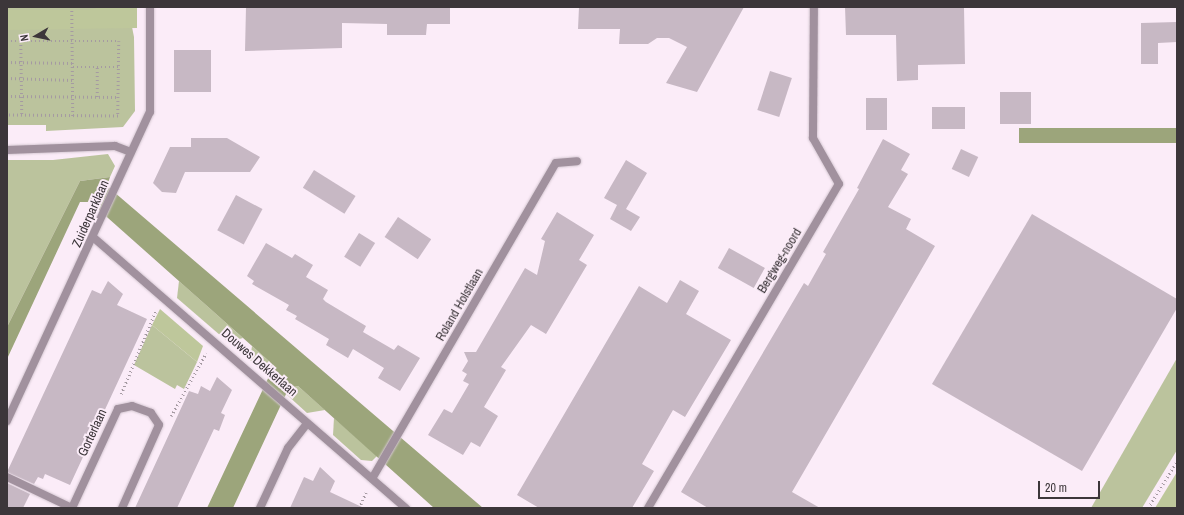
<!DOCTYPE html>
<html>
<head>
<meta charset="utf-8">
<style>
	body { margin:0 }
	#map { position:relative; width:1184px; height:515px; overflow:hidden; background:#fbecf8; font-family:"Archivo Narrow",sans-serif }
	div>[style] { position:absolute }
	.green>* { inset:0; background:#bbc39d }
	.forest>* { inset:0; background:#bec79b }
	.water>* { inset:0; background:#9ca57b; transform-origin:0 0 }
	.building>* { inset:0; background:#c7b8c4; transform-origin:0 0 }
	.path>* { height:2.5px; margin-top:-1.25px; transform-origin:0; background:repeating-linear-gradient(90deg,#a59aa2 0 1px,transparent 0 4px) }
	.roads { filter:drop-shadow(0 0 1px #d5c8d2) drop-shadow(0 0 1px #d5c8d2) }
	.service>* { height:8px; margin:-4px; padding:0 4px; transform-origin:4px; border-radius:4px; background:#a1919e }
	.minor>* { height:8px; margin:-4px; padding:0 4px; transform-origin:4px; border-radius:4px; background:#a1919e }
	span { translate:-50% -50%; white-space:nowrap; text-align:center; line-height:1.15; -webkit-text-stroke:4px #fbecf8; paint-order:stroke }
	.street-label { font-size:13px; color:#3c363a }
	.frame { position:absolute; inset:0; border:8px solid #3c363a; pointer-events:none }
	.north { position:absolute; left:16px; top:16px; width:40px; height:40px; -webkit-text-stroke:3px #fbecf8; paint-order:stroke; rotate:261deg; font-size:11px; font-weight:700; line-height:16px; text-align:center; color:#3c363a }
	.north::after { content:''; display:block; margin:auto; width:14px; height:18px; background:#3c363a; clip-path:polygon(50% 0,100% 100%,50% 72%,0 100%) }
	.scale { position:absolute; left:1038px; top:481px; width:62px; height:18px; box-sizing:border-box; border:2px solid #3c363a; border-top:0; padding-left:5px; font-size:12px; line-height:14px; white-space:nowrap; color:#3c363a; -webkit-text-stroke:3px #fbecf8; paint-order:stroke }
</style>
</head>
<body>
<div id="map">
	<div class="green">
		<i style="clip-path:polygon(7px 7px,128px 7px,134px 37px,135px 111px,123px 127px,46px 131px,46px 125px,7px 125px)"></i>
		<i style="clip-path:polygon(108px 154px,115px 166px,110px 177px,80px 181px,7px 327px,7px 160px,53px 160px)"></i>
		<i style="clip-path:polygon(179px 281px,243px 338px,228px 342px,177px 298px)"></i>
		<i style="clip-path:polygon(152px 325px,197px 362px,184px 389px,177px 385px,175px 389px,134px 365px)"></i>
		<i style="clip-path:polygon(252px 346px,270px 362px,268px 378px,250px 360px)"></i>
		<i style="clip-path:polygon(1177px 358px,1177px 450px,1142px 508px,1091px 508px)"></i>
		<i style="clip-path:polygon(298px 386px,325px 410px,307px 413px,286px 394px,290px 388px)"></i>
		<i style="clip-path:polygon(334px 418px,377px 456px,372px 461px,361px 460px,333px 435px)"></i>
	</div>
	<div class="forest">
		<i style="clip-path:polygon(102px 7px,137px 7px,137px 28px,7px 30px,7px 10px,88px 10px)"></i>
		<i style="clip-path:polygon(160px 309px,203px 346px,197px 362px,152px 325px)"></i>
		<i style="clip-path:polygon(1177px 472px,1177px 508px,1155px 508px)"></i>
	</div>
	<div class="water">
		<i style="left:1177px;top:128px;width:15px;height:158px;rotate:90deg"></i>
		<i style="clip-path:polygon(110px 177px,107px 186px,483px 508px,434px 508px,298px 386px,290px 388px,286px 394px,233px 508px,207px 508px,271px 372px,270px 362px,90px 202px,80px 202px,7px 359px,7px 327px,80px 181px)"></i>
	</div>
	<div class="building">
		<i style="clip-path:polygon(246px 7px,450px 7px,450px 24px,427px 24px,426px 35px,387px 35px,387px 24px,342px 23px,342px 48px,245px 51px)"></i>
		<i style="clip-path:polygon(579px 7px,744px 7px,697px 92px,666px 83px,687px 47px,669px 38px,657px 38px,648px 44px,619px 44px,620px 29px,578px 29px)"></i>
		<i style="clip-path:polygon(845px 7px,964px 7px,965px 64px,918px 65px,918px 80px,897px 81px,896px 35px,846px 35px)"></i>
		<i style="clip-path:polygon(1177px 22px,1177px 42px,1158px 43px,1158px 64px,1141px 64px,1141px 23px)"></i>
		<i style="left:174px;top:50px;width:37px;height:42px"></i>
		<i style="left:770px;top:71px;width:23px;height:41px;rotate:18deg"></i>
		<i style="left:1000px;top:92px;width:31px;height:32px"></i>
		<i style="left:866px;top:98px;width:21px;height:32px"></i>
		<i style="left:965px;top:107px;width:22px;height:33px;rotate:90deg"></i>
		<i style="clip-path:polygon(191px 138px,227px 138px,260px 157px,250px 172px,185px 172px,176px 193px,162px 192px,153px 183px,170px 147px,191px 147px)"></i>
		<i style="clip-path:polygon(883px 139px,910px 154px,901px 170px,908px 174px,888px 207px,911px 219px,906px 229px,935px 246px,792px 492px,820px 508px,708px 508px,681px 492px,804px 283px,808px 286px,826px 254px,823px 252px,859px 189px,857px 188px)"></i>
		<i style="left:961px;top:149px;width:19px;height:22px;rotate:25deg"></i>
		<i style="clip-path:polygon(626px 160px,647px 173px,626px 209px,640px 217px,631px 231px,610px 219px,617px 205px,604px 198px)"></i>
		<i style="left:314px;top:170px;width:49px;height:21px;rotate:32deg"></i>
		<i style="left:236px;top:195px;width:30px;height:40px;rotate:28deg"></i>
		<i style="clip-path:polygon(557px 212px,594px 235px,579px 260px,587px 265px,546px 334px,531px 325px,501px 367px,506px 370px,484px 407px,498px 416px,480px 447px,471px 442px,463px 455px,428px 435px,444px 409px,452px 413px,469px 384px,463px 381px,467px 374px,462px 371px,468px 361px,464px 352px,476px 352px,525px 268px,537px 275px,545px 241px,541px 239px)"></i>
		<i style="clip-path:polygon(1032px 214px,1177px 299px,1177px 308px,1082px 471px,932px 384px)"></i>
		<i style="left:398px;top:217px;width:40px;height:24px;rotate:34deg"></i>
		<i style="left:359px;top:233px;width:19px;height:28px;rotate:32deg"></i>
		<i style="clip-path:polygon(266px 243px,292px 258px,295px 254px,313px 265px,306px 277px,328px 290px,323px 299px,326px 302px,366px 326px,363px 332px,394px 350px,398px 345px,420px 358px,400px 391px,378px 378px,384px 368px,353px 349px,348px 358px,326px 345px,329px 339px,295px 319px,297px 316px,286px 310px,289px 305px,252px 284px,254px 281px,247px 276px)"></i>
		<i style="left:729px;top:248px;width:41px;height:23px;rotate:29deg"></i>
		<i style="clip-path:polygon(680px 280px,699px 291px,686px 314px,731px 340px,685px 417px,673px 410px,642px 464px,654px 471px,632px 508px,539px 508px,517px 495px,639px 286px,667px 303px)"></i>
		<i style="clip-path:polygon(108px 281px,123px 294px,117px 305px,147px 319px,70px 485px,45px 474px,43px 479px,38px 477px,34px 484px,7px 472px,92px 290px,101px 294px)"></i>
		<i style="clip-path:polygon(217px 377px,232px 390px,221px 413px,225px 415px,219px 431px,214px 429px,177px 508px,135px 508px,189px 391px,198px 394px,201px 386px,210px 391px)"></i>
		<i style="clip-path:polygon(320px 467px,335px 481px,330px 492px,364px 508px,290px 508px,304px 477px,313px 481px)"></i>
		<i style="clip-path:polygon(7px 483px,30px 494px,23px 508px,7px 508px)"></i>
	</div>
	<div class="path">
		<i style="left:72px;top:7px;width:109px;rotate:89.5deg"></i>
		<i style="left:7px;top:41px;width:112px"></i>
		<i style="left:119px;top:41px;width:75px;rotate:90.8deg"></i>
		<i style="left:118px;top:116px;width:111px;rotate:-179.5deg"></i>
		<i style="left:21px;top:41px;width:74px;rotate:89.2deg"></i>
		<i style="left:7px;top:62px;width:65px;rotate:0.9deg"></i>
		<i style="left:73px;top:67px;width:46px"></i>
		<i style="left:7px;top:78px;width:66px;rotate:1.7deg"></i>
		<i style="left:7px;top:96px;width:112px;rotate:0.5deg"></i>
		<i style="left:97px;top:97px;width:31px;rotate:-90deg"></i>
		<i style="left:121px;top:394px;width:91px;rotate:-67.4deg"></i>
		<i style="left:171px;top:416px;width:72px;rotate:-60.9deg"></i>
		<i style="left:359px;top:508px;width:17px;rotate:-66deg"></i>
		<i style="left:1148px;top:508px;width:55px;rotate:-58.3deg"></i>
	</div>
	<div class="roads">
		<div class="service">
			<i style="left:7px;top:150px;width:108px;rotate:-2.1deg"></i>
			<i style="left:115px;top:146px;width:17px;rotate:21deg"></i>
			<i style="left:648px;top:508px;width:376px;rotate:-59.5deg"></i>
			<i style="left:839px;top:184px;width:53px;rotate:-119.5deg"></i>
			<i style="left:813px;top:138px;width:131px;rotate:-89.6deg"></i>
		</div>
		<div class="minor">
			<i style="left:94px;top:238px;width:413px;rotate:40.9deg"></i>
			<i style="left:7px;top:421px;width:340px;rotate:-65.2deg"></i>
			<i style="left:150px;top:112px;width:105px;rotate:-90deg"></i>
			<i style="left:7px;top:477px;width:72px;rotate:25.5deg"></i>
			<i style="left:373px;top:477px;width:363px;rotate:-59.8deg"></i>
			<i style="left:556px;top:163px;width:21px;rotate:-5deg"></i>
			<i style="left:72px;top:508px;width:109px;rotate:-65.1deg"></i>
			<i style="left:118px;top:409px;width:14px;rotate:-12deg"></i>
			<i style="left:132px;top:406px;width:20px;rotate:20deg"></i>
			<i style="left:151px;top:413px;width:14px;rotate:56deg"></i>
			<i style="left:159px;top:425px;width:91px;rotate:114deg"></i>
			<i style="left:260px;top:508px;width:66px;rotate:-65deg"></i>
			<i style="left:288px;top:448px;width:31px;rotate:-52deg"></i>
		</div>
	</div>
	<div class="street-label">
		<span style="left:91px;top:214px;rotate:-66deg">Zuiderparklaan</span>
		<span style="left:780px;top:261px;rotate:-59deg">Bergweg-noord</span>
		<span style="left:460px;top:305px;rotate:-60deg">Roland Holstlaan</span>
		<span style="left:259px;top:363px;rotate:41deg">Douwes Dekkerlaan</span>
		<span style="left:93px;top:433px;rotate:-65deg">Gorterlaan</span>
	</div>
	<div class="frame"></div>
	<div class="north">N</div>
	<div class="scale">20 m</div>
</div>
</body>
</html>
